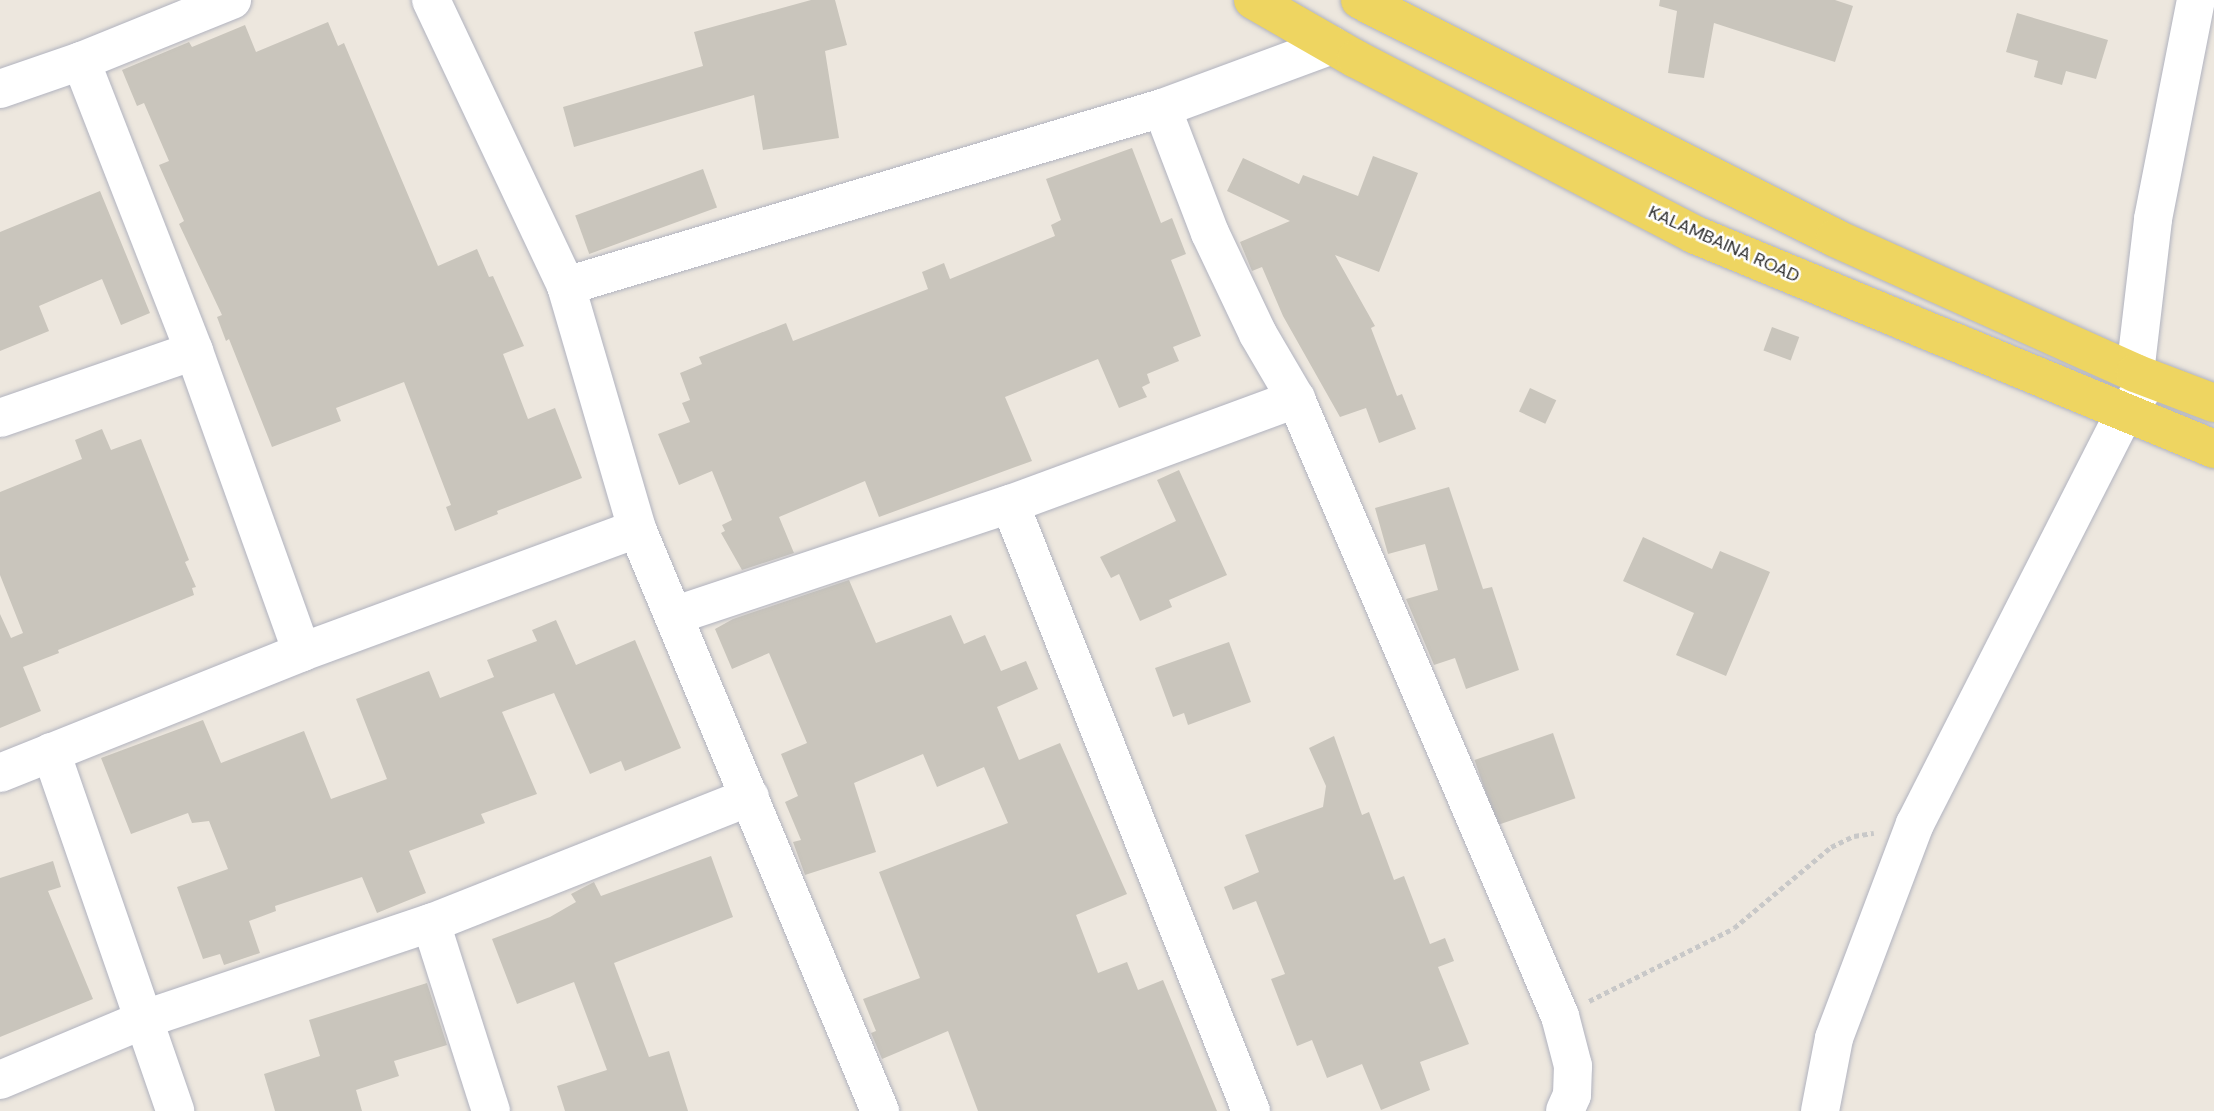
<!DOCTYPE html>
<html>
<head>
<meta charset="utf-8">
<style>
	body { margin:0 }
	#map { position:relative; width:2214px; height:1111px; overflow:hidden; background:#ede7de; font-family:"DM Sans",sans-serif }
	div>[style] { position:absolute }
	.building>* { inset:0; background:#c9c5bc; transform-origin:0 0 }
	.path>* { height:4.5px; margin-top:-2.25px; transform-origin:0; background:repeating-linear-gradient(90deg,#c8c8c8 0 5px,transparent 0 8.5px) }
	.roads { filter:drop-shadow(0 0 2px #b1b3bf) drop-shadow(0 0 2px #b1b3bf) }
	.minor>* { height:38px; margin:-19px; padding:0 19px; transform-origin:19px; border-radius:19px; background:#fff }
	.major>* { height:38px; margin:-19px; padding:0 19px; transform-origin:19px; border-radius:19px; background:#eed561 }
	span { translate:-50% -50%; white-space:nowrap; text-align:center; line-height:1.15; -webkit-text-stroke:5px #fff; paint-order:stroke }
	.street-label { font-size:18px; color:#2b2b2b }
</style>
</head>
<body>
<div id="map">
	<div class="building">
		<i style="clip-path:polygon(811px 0,835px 0,847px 45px,825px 51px,839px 138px,763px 150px,754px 95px,574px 147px,563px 107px,703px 66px,694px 32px)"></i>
		<i style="clip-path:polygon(1660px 0,1835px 0,1853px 6px,1835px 62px,1714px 23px,1704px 78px,1668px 73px,1677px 11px,1659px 6px)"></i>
		<i style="clip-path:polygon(2017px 13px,2108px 40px,2096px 79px,2066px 71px,2062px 85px,2034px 77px,2038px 61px,2006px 52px)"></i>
		<i style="clip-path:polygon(328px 22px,338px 46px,344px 43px,438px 266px,477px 249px,489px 277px,493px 276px,524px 346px,503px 354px,528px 419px,555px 408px,582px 478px,497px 511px,498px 514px,455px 531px,446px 507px,451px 505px,404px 382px,336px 408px,341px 421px,272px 447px,229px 339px,226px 341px,217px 317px,222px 315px,179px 224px,184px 221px,159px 165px,169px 161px,144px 103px,137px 106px,122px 70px,189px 42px,192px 47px,245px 25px,256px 52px)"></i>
		<i style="clip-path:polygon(1132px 148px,1161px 223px,1172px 218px,1186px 254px,1171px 260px,1201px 336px,1173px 347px,1179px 361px,1147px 374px,1150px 383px,1142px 387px,1147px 397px,1119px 408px,1098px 359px,1005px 397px,1032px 461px,879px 517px,865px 481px,779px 517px,794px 553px,742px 570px,721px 533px,725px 531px,722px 525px,732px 520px,712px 471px,679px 485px,658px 434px,690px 422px,682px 403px,690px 400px,680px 373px,702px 364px,699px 357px,786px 323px,793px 341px,928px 289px,922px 272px,944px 263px,950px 279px,1055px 236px,1051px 225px,1061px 220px,1046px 179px)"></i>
		<i style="clip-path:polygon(1373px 156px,1418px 173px,1379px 272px,1335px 255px,1375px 326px,1371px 328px,1397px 396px,1402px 394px,1416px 429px,1379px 443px,1366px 408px,1340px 417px,1283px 316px,1262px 267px,1252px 271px,1240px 242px,1290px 221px,1227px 191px,1243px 158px,1299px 184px,1303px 175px,1358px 196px)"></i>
		<i style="left:703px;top:169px;width:41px;height:136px;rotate:70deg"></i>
		<i style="clip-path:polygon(100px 191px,150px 313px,121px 325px,102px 279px,39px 306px,49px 331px,0 351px,0 232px)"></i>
		<i style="left:1772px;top:327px;width:29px;height:25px;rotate:20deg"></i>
		<i style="left:1530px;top:388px;width:29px;height:26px;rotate:25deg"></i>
		<i style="clip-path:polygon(102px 429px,111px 450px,141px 439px,189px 560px,185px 562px,196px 587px,192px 588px,194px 595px,58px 650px,59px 653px,23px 667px,41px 711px,0 728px,0 614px,11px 638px,23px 633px,0 575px,0 492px,82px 459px,75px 440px)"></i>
		<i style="clip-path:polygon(1179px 470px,1227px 575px,1169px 600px,1172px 607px,1140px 621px,1119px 574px,1111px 578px,1100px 557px,1176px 521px,1157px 480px)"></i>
		<i style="clip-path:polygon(1449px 487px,1483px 589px,1492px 587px,1519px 670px,1466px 689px,1455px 658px,1434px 665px,1406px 599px,1438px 590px,1425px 544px,1388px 554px,1375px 508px)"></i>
		<i style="clip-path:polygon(1643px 537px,1712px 569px,1720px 551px,1770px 572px,1726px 676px,1676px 655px,1694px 613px,1623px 581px)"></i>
		<i style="clip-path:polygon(849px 580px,876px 643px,951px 615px,964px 644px,985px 635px,1001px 671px,1026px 661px,1038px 689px,997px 707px,1019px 760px,1060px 743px,1127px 894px,1076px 915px,1098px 973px,1127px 962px,1138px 990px,1163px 980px,1217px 1111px,978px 1111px,948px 1031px,882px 1059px,871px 1033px,876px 1031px,863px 999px,920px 978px,879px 872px,1008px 823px,984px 767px,937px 787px,923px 754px,854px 783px,876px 852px,805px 875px,793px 842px,801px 840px,785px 802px,798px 796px,781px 754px,807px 743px,769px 653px,732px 669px,715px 629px,733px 619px)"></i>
		<i style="clip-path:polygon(556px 620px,576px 665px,635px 640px,681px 748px,625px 771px,621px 761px,590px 774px,554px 693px,502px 712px,537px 794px,481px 814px,485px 823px,409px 851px,426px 893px,377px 913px,362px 877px,275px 906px,276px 911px,249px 921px,260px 953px,224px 965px,220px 954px,203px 959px,177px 887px,228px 869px,209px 821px,192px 823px,188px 813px,131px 834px,101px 758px,203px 720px,221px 763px,304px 731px,331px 799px,387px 779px,356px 699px,429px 671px,440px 698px,494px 677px,487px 660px,537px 641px,532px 630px)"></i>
		<i style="clip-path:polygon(1229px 642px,1251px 702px,1188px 725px,1184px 713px,1173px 717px,1155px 668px)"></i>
		<i style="left:1553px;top:733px;width:69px;height:83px;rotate:71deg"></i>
		<i style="clip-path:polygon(1334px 736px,1362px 815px,1369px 812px,1394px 880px,1404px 876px,1430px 944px,1445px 938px,1454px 961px,1438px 967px,1469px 1044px,1420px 1062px,1430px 1090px,1381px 1110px,1362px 1064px,1327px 1078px,1312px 1040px,1297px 1046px,1271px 979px,1285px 974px,1256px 901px,1233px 910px,1224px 887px,1259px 872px,1245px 835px,1323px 807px,1326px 786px,1309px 748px)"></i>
		<i style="clip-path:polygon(711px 856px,733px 917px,614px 963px,649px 1057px,669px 1051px,688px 1111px,565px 1111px,557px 1086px,607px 1070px,574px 982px,517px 1004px,492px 939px,550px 917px,576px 902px,571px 894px,594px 882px,601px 896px)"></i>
		<i style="clip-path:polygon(53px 861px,61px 887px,48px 891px,93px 999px,0 1037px,0 878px)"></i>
		<i style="clip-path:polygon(427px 983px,447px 1045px,394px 1061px,399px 1076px,356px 1090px,362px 1111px,275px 1111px,264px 1074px,320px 1056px,309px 1020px)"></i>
	</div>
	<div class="path">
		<i style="left:1589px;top:1001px;width:162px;rotate:-26.7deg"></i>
		<i style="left:1734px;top:928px;width:126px;rotate:-39.9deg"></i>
		<i style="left:1831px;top:847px;width:25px;rotate:-26deg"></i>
		<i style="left:1854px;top:836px;width:20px;rotate:-9deg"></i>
	</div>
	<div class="roads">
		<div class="minor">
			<i style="left:431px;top:0;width:316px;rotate:64.7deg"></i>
			<i style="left:566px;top:286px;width:253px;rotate:73.7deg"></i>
			<i style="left:637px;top:529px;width:631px;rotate:67.34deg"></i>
			<i style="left:81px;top:61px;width:311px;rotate:68.7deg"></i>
			<i style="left:194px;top:351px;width:320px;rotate:70.3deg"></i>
			<i style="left:0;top:89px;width:86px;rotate:-19.1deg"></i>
			<i style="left:81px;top:61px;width:163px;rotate:-22deg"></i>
			<i style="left:1162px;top:108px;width:134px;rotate:69deg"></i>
			<i style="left:1210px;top:233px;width:112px;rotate:64.6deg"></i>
			<i style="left:1258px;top:334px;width:75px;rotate:59.7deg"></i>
			<i style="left:1296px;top:399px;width:671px;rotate:66.84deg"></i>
			<i style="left:1560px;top:1016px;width:52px;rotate:75.4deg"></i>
			<i style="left:1573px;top:1066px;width:29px;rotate:92deg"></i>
			<i style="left:1572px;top:1095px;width:17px;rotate:114deg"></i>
			<i style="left:566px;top:286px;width:622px;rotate:-16.63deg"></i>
			<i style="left:1162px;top:108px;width:181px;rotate:-20.3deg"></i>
			<i style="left:2135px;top:373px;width:155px;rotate:-83.3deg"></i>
			<i style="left:2153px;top:219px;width:223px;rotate:-78.9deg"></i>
			<i style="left:0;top:418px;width:205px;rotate:-19.1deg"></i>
			<i style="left:1010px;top:504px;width:305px;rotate:-20.2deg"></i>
			<i style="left:676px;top:615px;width:352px;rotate:-18.4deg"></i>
			<i style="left:1010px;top:504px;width:653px;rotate:68.35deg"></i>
			<i style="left:51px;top:752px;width:380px;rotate:70.9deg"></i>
			<i style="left:0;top:773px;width:325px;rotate:-21.8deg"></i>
			<i style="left:302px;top:652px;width:357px;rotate:-20.2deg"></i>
			<i style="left:431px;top:923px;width:197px;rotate:72.3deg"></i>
			<i style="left:0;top:1080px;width:157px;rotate:-22.8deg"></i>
			<i style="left:145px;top:1019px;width:302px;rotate:-18.6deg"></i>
			<i style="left:431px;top:923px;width:343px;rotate:-21.6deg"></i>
			<i style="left:1820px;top:1111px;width:74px;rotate:-79.1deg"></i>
			<i style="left:1834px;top:1038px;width:229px;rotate:-69.3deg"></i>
			<i style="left:1915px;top:824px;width:460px;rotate:-63deg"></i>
			<i style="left:2124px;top:414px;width:36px;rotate:-53deg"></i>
		</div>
		<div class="major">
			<i style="left:1253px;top:0;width:119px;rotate:29.8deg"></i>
			<i style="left:1356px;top:59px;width:380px;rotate:27.4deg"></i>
			<i style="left:1693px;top:234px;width:564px;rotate:22.42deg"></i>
			<i style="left:1360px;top:0;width:531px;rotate:26.61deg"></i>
			<i style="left:1835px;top:238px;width:329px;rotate:24.2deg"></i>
			<i style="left:2135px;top:373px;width:85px;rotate:20.8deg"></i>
		</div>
	</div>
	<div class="street-label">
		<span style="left:1724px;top:244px;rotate:24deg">KALAMBAINA ROAD</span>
	</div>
</div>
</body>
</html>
